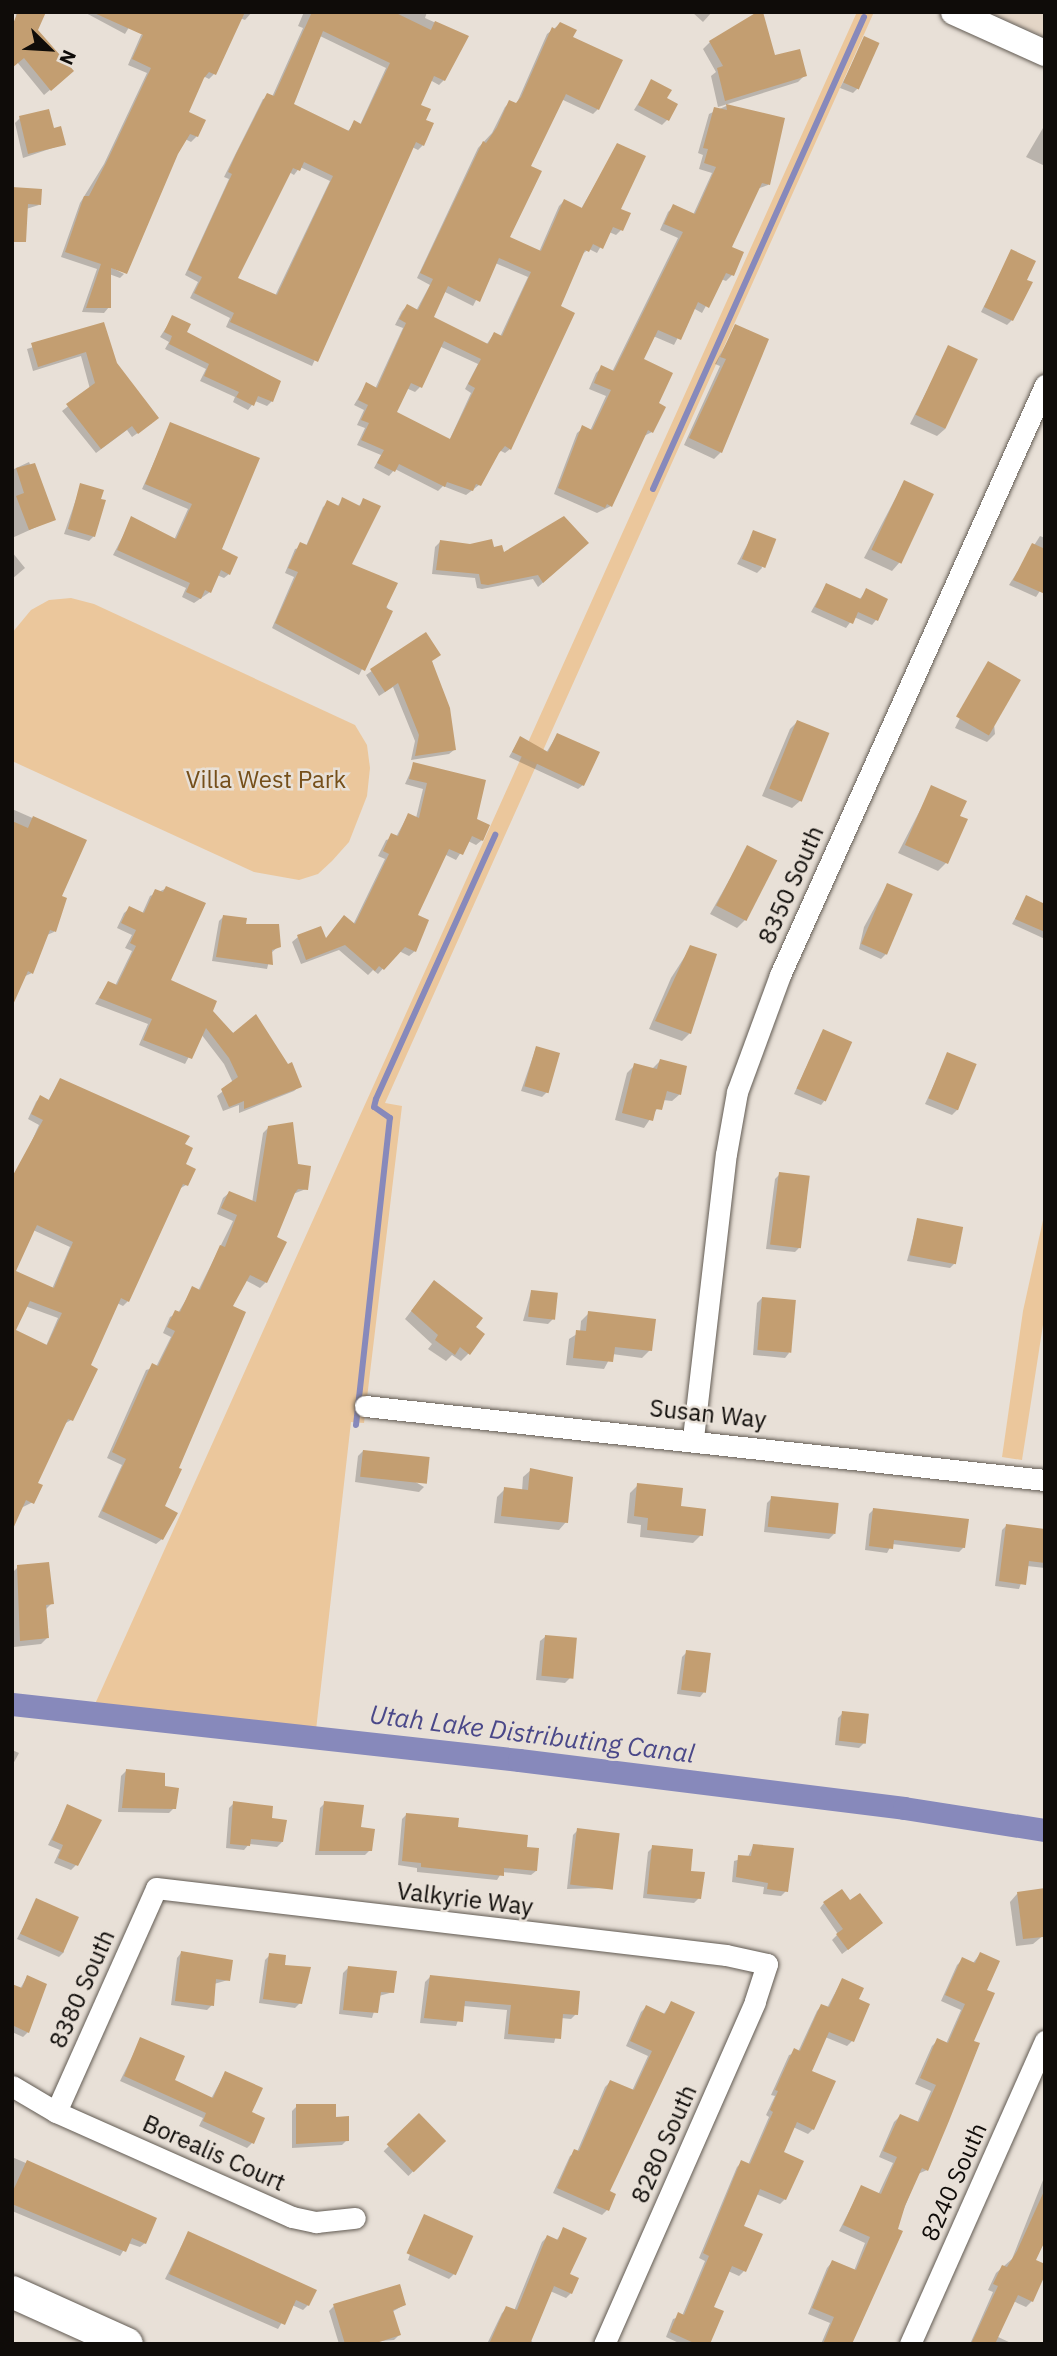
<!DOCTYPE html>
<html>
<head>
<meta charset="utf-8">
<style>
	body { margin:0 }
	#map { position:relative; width:1057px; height:2356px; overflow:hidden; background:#e8e0d7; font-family:"IBM Plex Sans",sans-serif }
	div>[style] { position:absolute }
	.built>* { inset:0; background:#e3d5c6 }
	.green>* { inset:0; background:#ebc79c }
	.shadow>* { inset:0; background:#0003; transform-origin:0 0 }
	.stream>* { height:6px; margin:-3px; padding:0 3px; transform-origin:3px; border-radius:3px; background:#8789bb }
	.canal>* { height:23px; margin:-11.5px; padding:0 11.5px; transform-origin:11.5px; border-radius:11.5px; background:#8789bb }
	.building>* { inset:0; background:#c39e71; transform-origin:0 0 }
	.roads { filter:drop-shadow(0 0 2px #625b53) drop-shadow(0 0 2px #625b53) }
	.minor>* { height:21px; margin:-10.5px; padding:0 10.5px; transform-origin:10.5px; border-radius:10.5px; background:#fff }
	.major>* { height:26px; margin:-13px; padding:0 13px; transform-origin:13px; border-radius:13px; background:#fff }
	.highway>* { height:32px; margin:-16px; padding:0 16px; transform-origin:16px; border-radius:16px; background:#fff }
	span { translate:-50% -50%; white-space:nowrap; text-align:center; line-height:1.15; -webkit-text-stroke:5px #e8e0d7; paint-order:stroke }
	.park-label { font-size:24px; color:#754f1a }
	.street-label { font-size:24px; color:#0f0c09 }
	.water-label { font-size:26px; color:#4a4889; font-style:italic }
	.frame { position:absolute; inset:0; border:14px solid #0f0c09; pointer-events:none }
	.north { position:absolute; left:14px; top:14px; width:70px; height:70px; -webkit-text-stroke:5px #e8e0d7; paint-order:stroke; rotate:114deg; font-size:19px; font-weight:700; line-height:28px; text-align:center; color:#0f0c09 }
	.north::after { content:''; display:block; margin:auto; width:24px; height:32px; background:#0f0c09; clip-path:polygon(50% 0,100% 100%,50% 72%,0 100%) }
</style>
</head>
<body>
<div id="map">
	<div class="built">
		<i style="clip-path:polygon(989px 12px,1045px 12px,1045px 37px)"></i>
	</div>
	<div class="green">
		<i style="clip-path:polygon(857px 12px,874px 12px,385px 1103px,402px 1106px,364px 1423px,351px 1422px,316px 1730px,95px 1704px)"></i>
		<i style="clip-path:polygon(71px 598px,94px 604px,355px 725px,367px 745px,370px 768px,367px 796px,349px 842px,332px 861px,318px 874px,299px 880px,254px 872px,12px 761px,12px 633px,31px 610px,49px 600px)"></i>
		<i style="clip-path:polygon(1045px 1211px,1045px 1312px,1022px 1460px,1002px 1457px,1023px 1311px)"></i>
	</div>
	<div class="shadow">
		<i style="clip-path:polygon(16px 12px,44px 12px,36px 30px,65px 77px,44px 95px,17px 62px,12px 67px)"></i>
		<i style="clip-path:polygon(84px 12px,138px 12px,125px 34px)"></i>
		<i style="clip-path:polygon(178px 12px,252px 12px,245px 20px,240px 18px,214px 74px,209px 79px,203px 76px,187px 113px,204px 120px,197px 136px,191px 142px,185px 139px,103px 263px,124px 274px,120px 278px,109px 274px,109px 307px,104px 313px,82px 312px,97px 269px,61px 257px,80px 203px,104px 164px,147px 73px,128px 65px,141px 35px)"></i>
		<i style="clip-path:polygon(evenodd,304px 12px,427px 12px,425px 18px,467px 37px,444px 80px,439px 85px,430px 80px,419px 106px,424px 121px,423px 145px,418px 150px,412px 147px,312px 366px,226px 327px,230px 318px,190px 298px,198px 282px,185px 275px,229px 179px,224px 177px,263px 99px,272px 97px,303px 28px,298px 26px,304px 12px,320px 36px,386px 68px,360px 125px,355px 123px,347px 132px,291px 105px,320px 36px,304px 12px,300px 167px,330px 181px,275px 296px,236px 279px,289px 172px,294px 175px,300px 167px)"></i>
		<i style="clip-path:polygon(692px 12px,712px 12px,703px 22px)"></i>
		<i style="clip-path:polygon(evenodd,560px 24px,571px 38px,598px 109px,593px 114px,561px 99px,529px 166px,508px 238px,539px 252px,559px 206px,564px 201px,581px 209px,618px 145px,618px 210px,629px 214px,621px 230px,616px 235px,609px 232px,597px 253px,589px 249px,581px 255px,558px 306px,510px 449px,505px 453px,499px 450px,479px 485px,466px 495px,443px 486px,438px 491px,395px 469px,389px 476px,374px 468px,381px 455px,357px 445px,365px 428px,357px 425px,364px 410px,354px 405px,366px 385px,375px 389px,403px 328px,395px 325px,402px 311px,407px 306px,416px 311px,430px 285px,417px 278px,478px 148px,492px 133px,505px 107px,510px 102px,516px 105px,547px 34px,560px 24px,495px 263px,528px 277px,500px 337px,494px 334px,486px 345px,432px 318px,443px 291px,473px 306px,495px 263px,560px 24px,439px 346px,478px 364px,465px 389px,471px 393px,449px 441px,394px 412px,406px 388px,415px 392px,420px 387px,439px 346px)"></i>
		<i style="clip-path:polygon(865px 38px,858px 88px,853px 93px,840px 88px)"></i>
		<i style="clip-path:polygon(710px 42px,774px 57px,805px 75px,798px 82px,718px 107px,711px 76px,716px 72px,703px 49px)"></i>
		<i style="clip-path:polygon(652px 81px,665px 99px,667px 120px,662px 125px,634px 110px)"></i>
		<i style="clip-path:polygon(726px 106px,783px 119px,768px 185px,757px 189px,730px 248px,742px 253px,732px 275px,726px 281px,721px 279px,702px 313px,693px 308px,674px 345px,653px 336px,641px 359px,656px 404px,652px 432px,644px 436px,611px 506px,597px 513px,554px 494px,577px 433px,583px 428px,590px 431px,606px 396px,589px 389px,596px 373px,602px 367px,612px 372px,678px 238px,660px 230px,668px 212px,674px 206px,693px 215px,712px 173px,699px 169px,703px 155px,698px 153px,709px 114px)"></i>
		<i style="clip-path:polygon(20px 118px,53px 130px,64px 144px,23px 158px,15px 123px)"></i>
		<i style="clip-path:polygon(1043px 128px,1045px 129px,1045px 166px,1026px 157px)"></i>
		<i style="clip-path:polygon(12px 189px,39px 205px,26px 209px)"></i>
		<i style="clip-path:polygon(1012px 251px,1012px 320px,1007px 325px,981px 312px)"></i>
		<i style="clip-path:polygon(173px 317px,185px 333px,272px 401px,267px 406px,255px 401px,248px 410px,233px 402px,235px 397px,200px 381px,206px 369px,165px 349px,169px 342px,160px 337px)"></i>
		<i style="clip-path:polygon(103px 325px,115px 364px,152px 423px,132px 437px,127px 430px,96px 453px,62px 411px,90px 389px,81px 356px,33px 371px,27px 349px)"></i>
		<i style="clip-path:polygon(736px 326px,721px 452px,714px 459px,684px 445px,720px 366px,715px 364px)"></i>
		<i style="clip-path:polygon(949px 347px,945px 429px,937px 436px,910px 424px)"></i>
		<i style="clip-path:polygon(171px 424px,229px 574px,224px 578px,217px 575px,210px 592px,194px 603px,182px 597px,186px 588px,113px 555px,132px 519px,174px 540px,188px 509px,142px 489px)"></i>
		<i style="clip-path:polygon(29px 462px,54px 519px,12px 538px,12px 470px)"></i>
		<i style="clip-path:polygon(904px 482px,899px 563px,892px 571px,864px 558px)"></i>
		<i style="clip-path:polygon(81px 485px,99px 500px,94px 536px,89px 541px,64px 534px)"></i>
		<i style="clip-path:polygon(342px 500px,358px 507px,364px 500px,350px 565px,391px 612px,359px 675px,272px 628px,294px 577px,285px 573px,295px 549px,306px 546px,323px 507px,328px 503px,337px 507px)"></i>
		<i style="clip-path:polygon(754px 532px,762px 568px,757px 573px,737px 564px)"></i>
		<i style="clip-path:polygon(1040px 536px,1045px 538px,1045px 583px,1036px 597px,1009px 585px)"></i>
		<i style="clip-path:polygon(440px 542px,492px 549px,503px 555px,582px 548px,538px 587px,533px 579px,482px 589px,477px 588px,475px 578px,432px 574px,435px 547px)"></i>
		<i style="clip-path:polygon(12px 552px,25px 568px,12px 579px)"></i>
		<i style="clip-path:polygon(826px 585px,859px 600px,866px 591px,876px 620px,872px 625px,854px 617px,846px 628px,811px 612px)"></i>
		<i style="clip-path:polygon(425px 634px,454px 750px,449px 754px,411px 760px,415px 741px,393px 687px,379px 696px,366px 675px)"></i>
		<i style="clip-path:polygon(988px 663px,995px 734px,987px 742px,955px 728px)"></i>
		<i style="clip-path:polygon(797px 722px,800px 801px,792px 808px,762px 796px,790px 729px)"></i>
		<i style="clip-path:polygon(557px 735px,583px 785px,578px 789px,509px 757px,520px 738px,546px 753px)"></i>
		<i style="clip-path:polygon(414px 764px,475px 820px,482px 840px,476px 845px,468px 841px,456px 860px,444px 854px,416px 916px,415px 951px,409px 956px,399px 951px,378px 974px,373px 970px,368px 975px,339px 950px,301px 964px,292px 942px,298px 937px,325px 941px,353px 925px,385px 859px,378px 856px,386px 840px,396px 837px,408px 815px,416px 818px,423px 789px,405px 784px)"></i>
		<i style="clip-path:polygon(932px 787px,958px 816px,946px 863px,938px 871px,898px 853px)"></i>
		<i style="clip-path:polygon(12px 809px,85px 841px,59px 896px,65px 899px,54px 932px,47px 935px,32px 973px,12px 982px)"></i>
		<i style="clip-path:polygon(748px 847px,745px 920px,737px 928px,710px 914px)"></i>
		<i style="clip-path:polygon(887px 885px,886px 954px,881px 959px,859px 949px,864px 927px)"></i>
		<i style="clip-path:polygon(167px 888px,168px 981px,300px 1086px,294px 1091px,239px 1113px,239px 1105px,223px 1111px,217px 1096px,233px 1083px,224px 1064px,201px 1034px,185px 1064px,139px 1045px,148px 1024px,95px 1004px,108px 983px,115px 986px,132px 951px,125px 948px,132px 935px,117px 928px,124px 913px,130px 908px,142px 914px,150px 896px)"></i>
		<i style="clip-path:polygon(1027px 897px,1045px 905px,1045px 939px,1012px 924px)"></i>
		<i style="clip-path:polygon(224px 916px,279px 946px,271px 953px,267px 969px,212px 961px,219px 921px)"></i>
		<i style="clip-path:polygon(691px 947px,690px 1033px,682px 1041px,649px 1029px,671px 978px)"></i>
		<i style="clip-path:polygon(823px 1031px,825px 1100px,821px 1105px,794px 1094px)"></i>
		<i style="clip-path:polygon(536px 1048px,547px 1092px,542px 1097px,521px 1091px)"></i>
		<i style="clip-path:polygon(948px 1054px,957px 1110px,952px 1115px,925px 1104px)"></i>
		<i style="clip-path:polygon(660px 1061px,680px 1094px,672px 1101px,663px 1100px,644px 1128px,615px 1120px,627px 1073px,635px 1065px,652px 1069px)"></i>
		<i style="clip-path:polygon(evenodd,60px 1080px,187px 1136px,183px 1145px,191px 1149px,184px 1165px,194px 1170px,186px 1185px,179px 1189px,128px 1301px,123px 1306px,117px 1303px,88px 1366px,95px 1369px,71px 1420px,64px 1424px,36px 1483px,40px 1486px,33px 1502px,17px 1510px,12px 1508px,12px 1186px,39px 1125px,28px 1119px,36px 1102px,40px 1097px,48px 1101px,60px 1080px,33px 1230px,70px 1247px,52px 1289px,14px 1272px,33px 1230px,60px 1080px,25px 1306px,58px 1318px,46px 1346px,14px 1331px,25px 1306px)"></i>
		<i style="clip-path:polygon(269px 1127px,297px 1165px,306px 1189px,293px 1194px,274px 1238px,266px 1282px,260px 1288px,245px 1280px,231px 1307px,163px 1507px,162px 1539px,156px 1544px,98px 1517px,122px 1465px,107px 1458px,146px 1370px,156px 1367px,171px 1337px,163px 1333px,170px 1317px,178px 1313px,193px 1288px,198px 1291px,233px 1221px,217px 1214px,223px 1198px,229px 1193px,252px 1203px,263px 1133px)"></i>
		<i style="clip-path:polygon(780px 1174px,800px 1247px,795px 1252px,766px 1249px,775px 1179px)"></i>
		<i style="clip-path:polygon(918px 1220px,955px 1263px,950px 1268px,907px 1261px)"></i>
		<i style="clip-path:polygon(434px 1282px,473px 1328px,469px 1353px,461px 1361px,452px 1355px,446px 1361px,428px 1349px,432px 1344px,405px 1319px)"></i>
		<i style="clip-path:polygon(531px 1292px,553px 1319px,548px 1324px,523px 1321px)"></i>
		<i style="clip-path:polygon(762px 1298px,789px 1353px,785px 1358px,753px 1355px,757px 1303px)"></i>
		<i style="clip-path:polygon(589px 1313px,650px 1350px,642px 1358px,612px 1354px,604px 1369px,566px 1365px,569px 1339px,580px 1332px,581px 1321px)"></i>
		<i style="clip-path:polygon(363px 1451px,424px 1487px,419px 1492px,355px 1482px,358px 1456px)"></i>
		<i style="clip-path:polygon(531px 1470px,566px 1522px,559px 1530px,494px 1523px,497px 1497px,505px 1489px,522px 1491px,523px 1477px)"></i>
		<i style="clip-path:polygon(638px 1485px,679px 1507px,701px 1535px,693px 1543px,640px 1537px,641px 1525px,627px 1523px,630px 1493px)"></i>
		<i style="clip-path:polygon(772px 1498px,834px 1534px,829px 1539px,764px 1532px,767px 1503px)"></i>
		<i style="clip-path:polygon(874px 1509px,964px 1547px,959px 1552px,892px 1544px,887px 1553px,865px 1550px,869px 1514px)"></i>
		<i style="clip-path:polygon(1007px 1525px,1045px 1530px,1045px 1568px,1027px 1566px,1019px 1589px,995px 1586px,1002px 1530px)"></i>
		<i style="clip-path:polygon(18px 1567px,52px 1603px,45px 1610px,48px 1637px,41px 1644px,14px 1647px,12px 1573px)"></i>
		<i style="clip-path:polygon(545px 1637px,570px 1678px,565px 1683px,536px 1680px,540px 1641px)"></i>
		<i style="clip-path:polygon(687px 1652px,704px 1692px,700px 1697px,677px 1694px,682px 1657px)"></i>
		<i style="clip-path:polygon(843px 1713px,864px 1743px,859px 1748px,835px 1745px,838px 1718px)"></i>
		<i style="clip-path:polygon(12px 1750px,19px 1753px,12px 1766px)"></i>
		<i style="clip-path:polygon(126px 1771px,174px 1808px,169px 1813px,118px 1812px,121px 1776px)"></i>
		<i style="clip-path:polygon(234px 1803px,270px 1819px,282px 1842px,277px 1847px,249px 1844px,244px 1850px,226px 1848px,229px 1808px)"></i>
		<i style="clip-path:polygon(325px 1803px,359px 1829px,370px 1850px,365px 1855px,315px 1855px,320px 1808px)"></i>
		<i style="clip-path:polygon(68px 1806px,76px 1865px,71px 1870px,54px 1863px,60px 1850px,48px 1845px)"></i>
		<i style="clip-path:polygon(407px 1814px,525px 1849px,536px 1871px,531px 1875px,502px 1872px,497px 1880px,417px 1872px,417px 1868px,398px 1865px,402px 1819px)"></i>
		<i style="clip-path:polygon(578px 1830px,613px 1882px,608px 1888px,567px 1889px,573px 1835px)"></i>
		<i style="clip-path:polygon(753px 1846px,786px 1891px,781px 1896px,763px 1894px,764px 1887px,732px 1882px,734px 1861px,748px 1857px)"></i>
		<i style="clip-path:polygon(653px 1847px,689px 1873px,699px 1898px,694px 1903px,643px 1898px,648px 1852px)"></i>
		<i style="clip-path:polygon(1045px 1890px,1045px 1934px,1033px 1944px,1016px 1946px,1010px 1902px,1017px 1894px)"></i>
		<i style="clip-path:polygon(37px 1900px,64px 1952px,59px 1957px,17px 1939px)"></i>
		<i style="clip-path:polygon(824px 1903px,876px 1928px,842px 1954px,832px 1940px,838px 1934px,820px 1908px)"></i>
		<i style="clip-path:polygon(181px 1953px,228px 1980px,214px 1984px,212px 2005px,207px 2010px,171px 2005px,177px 1958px)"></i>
		<i style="clip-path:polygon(980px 1954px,985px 1991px,927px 2170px,918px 2174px,849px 2344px,821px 2344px,830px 2323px,808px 2314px,827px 2268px,832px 2262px,854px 2271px,865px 2243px,839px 2231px,861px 2188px,878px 2195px,893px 2163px,879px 2157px,894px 2122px,900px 2116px,917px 2123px,931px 2091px,915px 2084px,932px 2046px,938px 2040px,946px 2044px,961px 2010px,941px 2001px,957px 1965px,963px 1959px,973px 1963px)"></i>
		<i style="clip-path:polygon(270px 1955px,284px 1966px,300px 2003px,295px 2008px,259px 2003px,265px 1960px)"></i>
		<i style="clip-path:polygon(348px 1968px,393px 1992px,379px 1996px,372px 2018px,339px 2014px,343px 1973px)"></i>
		<i style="clip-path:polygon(27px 1977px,28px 2032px,23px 2037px,12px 2032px,12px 1986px,20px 1989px)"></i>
		<i style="clip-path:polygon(430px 1977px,576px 2014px,571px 2019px,561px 2018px,554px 2043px,504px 2039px,507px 2010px,463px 2006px,456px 2026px,420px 2023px,425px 1982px)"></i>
		<i style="clip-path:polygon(842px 1980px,857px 2000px,868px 2005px,852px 2041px,847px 2046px,825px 2037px,810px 2072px,813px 2129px,808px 2134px,793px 2127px,782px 2153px,785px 2199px,780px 2204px,756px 2194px,742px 2227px,744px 2271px,739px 2276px,728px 2271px,711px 2308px,708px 2344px,681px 2344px,666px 2337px,673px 2319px,682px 2316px,705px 2261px,699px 2258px,737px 2167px,742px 2162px,748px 2165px,769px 2117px,766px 2115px,775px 2096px,771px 2095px,789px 2055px,798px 2052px,817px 2011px,821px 2006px,827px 2008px)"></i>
		<i style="clip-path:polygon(671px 2003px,608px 2192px,607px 2210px,602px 2215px,553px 2193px,570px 2156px,577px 2152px,605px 2087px,610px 2082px,632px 2091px,648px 2056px,626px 2046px,641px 2012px,646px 2007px,663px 2015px)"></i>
		<i style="clip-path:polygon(141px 2039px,172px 2081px,211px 2099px,225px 2073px,252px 2143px,247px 2148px,199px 2126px,203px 2118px,120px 2081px)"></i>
		<i style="clip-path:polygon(297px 2106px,334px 2119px,347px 2140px,342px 2145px,292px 2148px,292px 2111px)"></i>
		<i style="left:419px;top:2116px;width:35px;height:50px;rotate:45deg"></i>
		<i style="clip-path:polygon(12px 2157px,155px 2219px,145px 2243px,140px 2247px,128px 2243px,120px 2256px,12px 2211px)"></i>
		<i style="clip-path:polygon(1045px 2175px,1045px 2237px,1034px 2261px,1032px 2301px,1026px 2307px,1013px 2301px,996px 2336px,1013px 2344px,970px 2344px,993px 2292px,988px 2290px,996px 2273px,1012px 2259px)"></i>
		<i style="clip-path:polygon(424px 2216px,454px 2274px,449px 2279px,408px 2260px)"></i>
		<i style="clip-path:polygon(564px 2229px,571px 2293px,566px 2298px,550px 2291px,530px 2339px,534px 2344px,487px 2344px,502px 2313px,507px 2308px,514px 2311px,542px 2242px,547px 2237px,556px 2241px)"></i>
		<i style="clip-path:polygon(188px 2233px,308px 2305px,303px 2310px,292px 2305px,278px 2329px,165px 2279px)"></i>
		<i style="clip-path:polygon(404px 2305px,392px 2312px,399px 2335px,394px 2340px,339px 2344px,329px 2311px,334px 2306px)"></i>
	</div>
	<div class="stream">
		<i style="left:653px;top:489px;width:517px;rotate:-65.91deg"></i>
		<i style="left:356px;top:1425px;width:309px;rotate:-83.7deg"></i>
		<i style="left:390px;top:1118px;width:19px;rotate:-145deg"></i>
		<i style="left:374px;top:1107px;width:8px;rotate:-76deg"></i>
		<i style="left:376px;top:1099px;width:290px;rotate:-65.7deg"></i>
	</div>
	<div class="canal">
		<i style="left:12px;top:1704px;width:510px;rotate:6.3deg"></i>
		<i style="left:519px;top:1760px;width:388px;rotate:7.1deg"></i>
		<i style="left:904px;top:1808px;width:143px;rotate:8.9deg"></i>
	</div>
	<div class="building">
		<i style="clip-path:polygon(18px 12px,46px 12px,38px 30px,74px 71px,51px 91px,24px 58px,12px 68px,12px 26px)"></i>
		<i style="clip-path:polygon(92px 12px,245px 12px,216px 75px,209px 72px,204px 78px,189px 112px,206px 120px,198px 137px,190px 134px,178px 154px,127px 274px,111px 268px,111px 308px,86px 308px,101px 264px,65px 252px,84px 196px,89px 196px,109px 157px,151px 68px,132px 59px,143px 35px)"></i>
		<i style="clip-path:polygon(evenodd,312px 12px,394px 12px,431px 30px,435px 21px,469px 36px,445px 81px,434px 76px,421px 105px,431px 109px,426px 120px,434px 123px,424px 146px,416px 142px,318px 362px,230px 322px,234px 313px,194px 293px,202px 277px,188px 270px,232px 174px,228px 172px,236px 154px,267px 93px,274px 96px,312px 12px,323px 31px,390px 63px,361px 124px,354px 120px,349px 131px,294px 104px,323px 31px,312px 12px,304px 162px,333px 176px,277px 295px,238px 278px,293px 168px,300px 171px,304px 162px)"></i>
		<i style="clip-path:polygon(757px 12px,763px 12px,775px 55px,800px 49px,807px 76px,725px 101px,717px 68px,723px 66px,709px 41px)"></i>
		<i style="clip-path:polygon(evenodd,560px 22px,577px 30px,573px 37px,623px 60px,599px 110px,566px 94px,531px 166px,542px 171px,510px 237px,541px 251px,564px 199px,582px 208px,617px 143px,646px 156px,621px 209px,631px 213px,623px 231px,613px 227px,603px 249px,593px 244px,589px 252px,585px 250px,561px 306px,575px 313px,511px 450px,505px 446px,499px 453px,481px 486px,476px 484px,473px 491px,447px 482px,445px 487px,399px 464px,395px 472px,377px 463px,384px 450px,361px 440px,369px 423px,361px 420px,368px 405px,358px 400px,366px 382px,377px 388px,406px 323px,399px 319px,407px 304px,418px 310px,433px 279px,420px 273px,483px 141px,486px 143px,497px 127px,509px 100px,516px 103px,521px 97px,552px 27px,555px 29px,560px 22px,499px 258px,531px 272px,502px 336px,494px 332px,488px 344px,434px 317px,448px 286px,480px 302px,499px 258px,560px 22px,444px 341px,481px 359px,468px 384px,475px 388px,450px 439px,397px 412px,411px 383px,422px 388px,444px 341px)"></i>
		<i style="left:864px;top:36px;width:17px;height:51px;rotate:24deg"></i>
		<i style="clip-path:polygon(651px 79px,672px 90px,667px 98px,678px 104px,669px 121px,638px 105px)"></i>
		<i style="clip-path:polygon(726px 104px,785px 118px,770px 185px,762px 183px,732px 247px,744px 252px,734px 276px,726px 273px,709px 308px,698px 302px,681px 340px,658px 330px,644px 359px,673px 373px,659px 403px,666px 407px,653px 433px,648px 430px,612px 507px,607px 504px,605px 508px,558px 488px,582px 425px,592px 430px,611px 390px,594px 383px,601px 365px,614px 371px,683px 232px,664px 224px,673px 204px,695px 214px,716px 167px,704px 163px,708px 149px,703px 148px,714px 107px,727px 110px)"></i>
		<i style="clip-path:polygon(49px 109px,54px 128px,61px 126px,66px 145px,28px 154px,19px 116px)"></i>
		<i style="clip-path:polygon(12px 187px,42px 189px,41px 205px,28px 204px,26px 242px,12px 242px)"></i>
		<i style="clip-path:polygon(1011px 249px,1036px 261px,1027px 280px,1033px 282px,1013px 321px,984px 307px)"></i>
		<i style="clip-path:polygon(172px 315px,191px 324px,187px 332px,281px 381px,273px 402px,258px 396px,254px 406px,236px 397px,239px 392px,204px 376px,209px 364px,169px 344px,172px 336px,164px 332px)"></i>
		<i style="clip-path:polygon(104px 322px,117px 363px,159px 418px,138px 434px,132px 426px,101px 449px,66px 404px,95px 383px,86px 352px,38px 367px,31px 343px)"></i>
		<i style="clip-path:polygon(735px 324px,769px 339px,722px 453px,689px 438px,726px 359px,720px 357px)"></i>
		<i style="left:948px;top:345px;width:33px;height:77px;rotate:25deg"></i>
		<i style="clip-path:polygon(170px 422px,260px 458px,222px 549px,238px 557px,230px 575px,221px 570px,211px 593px,205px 590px,201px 599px,186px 592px,190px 583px,117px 550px,131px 516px,176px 539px,192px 504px,145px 484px)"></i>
		<i style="clip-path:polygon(35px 463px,56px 520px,29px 530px,16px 496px,24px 493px,16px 468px)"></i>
		<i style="left:904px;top:480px;width:33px;height:77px;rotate:25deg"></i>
		<i style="clip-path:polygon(80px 483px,104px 490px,101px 499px,106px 500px,95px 537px,68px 529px)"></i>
		<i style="clip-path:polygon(342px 497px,360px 506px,363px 498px,381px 506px,352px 564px,398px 583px,386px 608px,393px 611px,365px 671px,275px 623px,298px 572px,288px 568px,300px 542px,307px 545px,327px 500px,339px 506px)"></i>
		<i style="clip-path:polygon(564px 516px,589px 543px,543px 583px,538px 575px,488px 585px,481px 584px,479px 574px,436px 570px,440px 540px,470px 544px,492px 539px,494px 547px,502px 545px,504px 552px)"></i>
		<i style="left:753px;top:530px;width:25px;height:31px;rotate:21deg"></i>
		<i style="clip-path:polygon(1032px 543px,1045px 549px,1045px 594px,1013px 580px)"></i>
		<i style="clip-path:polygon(826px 583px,861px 599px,866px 588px,888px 599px,878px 621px,858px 612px,853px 624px,815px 607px)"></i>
		<i style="clip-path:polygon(426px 632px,441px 655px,432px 661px,450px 708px,456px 750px,415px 756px,419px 735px,398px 683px,385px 692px,370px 669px)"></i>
		<i style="left:988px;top:661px;width:38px;height:64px;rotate:30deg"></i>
		<i style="left:797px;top:720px;width:35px;height:74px;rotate:22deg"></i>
		<i style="clip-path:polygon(557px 733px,600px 752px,584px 786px,512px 752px,520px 736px,548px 752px)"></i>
		<i style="clip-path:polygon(413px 762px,486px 780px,477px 819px,490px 825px,483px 841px,472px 836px,463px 855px,449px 849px,418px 915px,429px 920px,416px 952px,405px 947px,384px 970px,379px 966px,375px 971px,345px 945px,306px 960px,297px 935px,321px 926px,326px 938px,344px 915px,355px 924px,389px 854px,383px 851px,391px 833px,398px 836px,408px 813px,419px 818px,427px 783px,409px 779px)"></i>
		<i style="clip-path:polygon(931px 785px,967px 801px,960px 816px,968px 819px,948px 864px,905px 845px)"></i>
		<i style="clip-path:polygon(33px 816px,87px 840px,62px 896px,67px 898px,56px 932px,50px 930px,33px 974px,28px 971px,12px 1007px,12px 821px,28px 828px)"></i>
		<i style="left:747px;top:845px;width:34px;height:68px;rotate:27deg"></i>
		<i style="left:887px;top:883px;width:28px;height:66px;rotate:23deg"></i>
		<i style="clip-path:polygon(166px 886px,206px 903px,171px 980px,217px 1001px,213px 1011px,233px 1033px,256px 1014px,288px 1064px,292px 1062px,302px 1087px,244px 1109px,244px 1101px,229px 1107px,221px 1089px,238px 1077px,229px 1058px,206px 1028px,192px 1059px,143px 1040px,152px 1019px,99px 998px,108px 981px,117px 985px,136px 946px,130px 943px,136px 930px,121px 923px,129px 906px,144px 913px,155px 889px,163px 892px)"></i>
		<i style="clip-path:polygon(1026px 895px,1045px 904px,1045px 932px,1015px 919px)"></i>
		<i style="clip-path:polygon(223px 915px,247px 918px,246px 924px,279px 924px,281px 947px,272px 950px,273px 965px,216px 957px)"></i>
		<i style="clip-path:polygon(690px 945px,717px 954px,691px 1034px,655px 1021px)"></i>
		<i style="left:823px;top:1029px;width:32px;height:65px;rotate:24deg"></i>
		<i style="left:536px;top:1046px;width:25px;height:42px;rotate:16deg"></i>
		<i style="left:947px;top:1052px;width:32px;height:50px;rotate:22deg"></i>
		<i style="clip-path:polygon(660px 1059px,687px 1066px,681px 1095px,667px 1091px,662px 1110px,656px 1109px,653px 1121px,622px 1113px,634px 1063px,657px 1069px)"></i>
		<i style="clip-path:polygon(evenodd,60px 1078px,190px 1136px,185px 1144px,193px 1148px,186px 1164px,196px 1169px,188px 1186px,183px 1184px,129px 1302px,121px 1298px,91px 1365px,98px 1369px,73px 1421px,68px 1419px,38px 1483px,43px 1485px,34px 1504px,26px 1500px,12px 1531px,12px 1177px,43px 1120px,31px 1114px,40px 1095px,49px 1100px,60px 1078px,37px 1225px,73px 1242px,54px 1288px,16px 1271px,37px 1225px,60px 1078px,30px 1301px,62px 1313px,47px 1345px,16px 1330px,30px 1301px)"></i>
		<i style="clip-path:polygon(293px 1122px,298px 1164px,311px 1166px,308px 1190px,298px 1189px,295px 1193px,277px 1237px,287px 1242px,267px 1283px,250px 1275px,233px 1306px,246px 1312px,179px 1468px,182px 1469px,165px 1506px,178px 1513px,163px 1540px,102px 1511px,126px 1459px,112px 1452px,152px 1363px,158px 1366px,175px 1331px,167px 1327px,175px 1310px,180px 1312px,192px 1286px,200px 1290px,220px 1245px,225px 1247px,237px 1215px,221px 1208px,229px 1191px,256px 1202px,268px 1126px)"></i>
		<i style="left:779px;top:1172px;width:31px;height:73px;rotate:7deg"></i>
		<i style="left:917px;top:1218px;width:47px;height:38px;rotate:11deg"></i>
		<i style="clip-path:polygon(434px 1280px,483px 1318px,476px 1327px,485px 1334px,470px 1355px,460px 1347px,455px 1355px,435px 1340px,438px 1335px,411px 1311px)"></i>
		<i style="left:531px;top:1290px;width:27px;height:27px;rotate:6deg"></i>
		<i style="left:762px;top:1297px;width:34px;height:53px;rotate:5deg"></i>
		<i style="clip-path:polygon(588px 1311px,656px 1319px,652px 1351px,615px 1347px,613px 1362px,573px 1358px,576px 1330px,586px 1331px)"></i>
		<i style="left:363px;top:1450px;width:67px;height:27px;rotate:6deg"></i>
		<i style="clip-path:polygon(530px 1468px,573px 1477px,568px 1523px,501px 1516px,504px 1487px,528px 1490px)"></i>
		<i style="clip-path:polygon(637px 1483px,683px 1488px,681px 1506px,706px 1509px,703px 1536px,647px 1530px,648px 1518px,634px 1516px)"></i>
		<i style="left:771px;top:1496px;width:68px;height:31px;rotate:6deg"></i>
		<i style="clip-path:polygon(873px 1508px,969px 1519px,965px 1548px,894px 1540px,893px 1549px,869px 1546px)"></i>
		<i style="clip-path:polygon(1006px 1524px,1045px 1529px,1045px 1563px,1029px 1561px,1026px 1585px,999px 1581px)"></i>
		<i style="clip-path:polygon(49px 1562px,54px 1604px,46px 1605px,49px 1638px,20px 1641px,17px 1565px)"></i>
		<i style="left:545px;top:1635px;width:32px;height:41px;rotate:5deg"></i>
		<i style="left:686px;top:1650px;width:25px;height:40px;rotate:7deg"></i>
		<i style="left:842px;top:1711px;width:27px;height:30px;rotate:6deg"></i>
		<i style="clip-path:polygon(126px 1769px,165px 1773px,165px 1786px,179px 1788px,176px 1809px,122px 1808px)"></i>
		<i style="clip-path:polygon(233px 1801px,273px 1806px,272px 1818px,287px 1820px,283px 1842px,251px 1839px,250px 1846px,230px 1844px)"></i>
		<i style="clip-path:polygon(324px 1801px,364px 1805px,361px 1827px,375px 1829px,372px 1851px,319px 1851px)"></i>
		<i style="clip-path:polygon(67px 1804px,102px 1820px,78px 1866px,58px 1858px,63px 1845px,52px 1840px)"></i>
		<i style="clip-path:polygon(406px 1813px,459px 1818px,458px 1827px,528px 1835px,527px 1847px,539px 1848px,537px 1871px,504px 1868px,504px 1876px,421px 1867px,421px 1863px,402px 1861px)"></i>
		<i style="left:577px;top:1828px;width:43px;height:57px;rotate:7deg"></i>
		<i style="clip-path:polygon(753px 1844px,794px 1848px,788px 1892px,767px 1889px,768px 1883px,736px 1877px,738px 1855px,751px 1856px)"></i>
		<i style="clip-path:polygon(652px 1845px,693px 1849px,691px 1871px,705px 1872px,701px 1899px,647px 1894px)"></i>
		<i style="clip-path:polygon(1045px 1888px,1043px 1937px,1023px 1939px,1017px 1892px)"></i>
		<i style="clip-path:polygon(842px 1889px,850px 1900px,860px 1893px,883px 1923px,848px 1950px,836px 1934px,843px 1929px,823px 1902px)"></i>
		<i style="left:36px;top:1898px;width:47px;height:39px;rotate:24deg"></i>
		<i style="clip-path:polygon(181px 1951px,233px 1960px,230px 1981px,216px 1979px,214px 2006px,175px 2001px)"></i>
		<i style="clip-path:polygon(980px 1952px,1000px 1961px,987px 1990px,995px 1993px,974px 2041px,980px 2043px,949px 2121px,928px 2171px,922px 2168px,905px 2206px,898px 2229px,903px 2231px,852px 2344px,823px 2344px,834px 2317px,812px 2308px,832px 2260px,856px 2270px,870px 2237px,843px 2225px,861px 2185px,881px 2194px,897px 2157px,883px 2151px,900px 2114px,919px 2122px,936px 2085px,920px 2078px,937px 2038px,948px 2043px,965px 2004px,945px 1995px,962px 1957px,975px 1963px)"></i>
		<i style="clip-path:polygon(269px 1953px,286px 1955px,285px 1965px,311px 1967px,302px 2004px,263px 1999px)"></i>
		<i style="clip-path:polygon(348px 1966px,397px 1971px,394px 1993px,381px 1992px,378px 2013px,343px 2010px)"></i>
		<i style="clip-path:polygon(27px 1975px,47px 1984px,29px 2033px,12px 2025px,12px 1984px,22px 1988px)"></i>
		<i style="clip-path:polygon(430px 1975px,580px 1991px,578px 2015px,563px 2014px,561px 2039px,508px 2034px,511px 2005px,465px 2001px,463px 2022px,424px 2018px)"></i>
		<i style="clip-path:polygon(842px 1978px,864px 1988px,859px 1999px,870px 2004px,854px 2042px,829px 2032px,812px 2071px,836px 2081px,814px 2130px,797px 2122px,784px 2152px,804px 2161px,786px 2200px,760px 2189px,744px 2226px,763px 2234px,746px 2272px,732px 2266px,714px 2307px,724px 2311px,710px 2344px,696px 2344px,670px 2332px,678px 2312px,684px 2315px,709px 2256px,703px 2253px,741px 2160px,750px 2164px,773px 2112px,770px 2110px,778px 2091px,775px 2090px,794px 2048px,800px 2051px,821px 2004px,829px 2007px)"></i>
		<i style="clip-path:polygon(671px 2001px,695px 2012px,610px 2191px,616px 2194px,609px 2211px,557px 2188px,574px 2149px,579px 2151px,610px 2080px,634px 2090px,652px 2051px,630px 2041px,646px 2005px,665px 2014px)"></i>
		<i style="clip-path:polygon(140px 2037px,185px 2056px,175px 2080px,213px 2098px,225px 2071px,263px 2088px,252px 2112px,265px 2118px,254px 2144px,203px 2121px,206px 2113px,124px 2076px)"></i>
		<i style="clip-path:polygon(296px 2104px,336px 2104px,336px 2117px,349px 2116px,349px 2141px,296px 2144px)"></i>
		<i style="left:419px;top:2113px;width:39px;height:45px;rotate:46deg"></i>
		<i style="clip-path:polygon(27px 2160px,157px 2218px,146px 2244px,132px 2238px,126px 2252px,12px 2204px,12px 2193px)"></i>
		<i style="clip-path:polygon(1045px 2189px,1045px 2241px,1036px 2260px,1045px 2264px,1045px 2275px,1033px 2302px,1018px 2295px,995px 2344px,971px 2344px,998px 2286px,993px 2284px,1002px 2265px,1007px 2267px,1017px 2251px)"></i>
		<i style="left:424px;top:2214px;width:54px;height:43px;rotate:24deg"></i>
		<i style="clip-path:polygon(563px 2227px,587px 2238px,570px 2274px,579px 2278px,572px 2294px,554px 2286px,530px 2344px,489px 2344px,506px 2306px,517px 2310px,547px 2235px,558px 2240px)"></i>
		<i style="clip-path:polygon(188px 2231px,317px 2290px,309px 2306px,296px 2300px,285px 2325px,169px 2274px)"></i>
		<i style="clip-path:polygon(400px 2284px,406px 2305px,393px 2310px,401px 2335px,373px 2344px,345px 2344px,333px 2304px)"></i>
	</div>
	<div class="roads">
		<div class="minor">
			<i style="left:365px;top:1406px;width:684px;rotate:6.21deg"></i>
			<i style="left:693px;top:1438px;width:286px;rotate:-83.4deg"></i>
			<i style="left:726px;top:1154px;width:63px;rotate:-79.9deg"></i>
			<i style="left:737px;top:1092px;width:125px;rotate:-69.8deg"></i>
			<i style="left:780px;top:975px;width:647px;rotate:-65.81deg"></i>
			<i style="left:12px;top:2086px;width:51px;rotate:30.6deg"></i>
			<i style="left:56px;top:2112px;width:258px;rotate:24deg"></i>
			<i style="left:292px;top:2217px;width:25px;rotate:12deg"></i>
			<i style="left:316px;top:2222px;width:39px;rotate:-6deg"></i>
			<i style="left:56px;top:2112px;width:245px;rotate:-65.9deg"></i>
			<i style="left:156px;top:1888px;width:574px;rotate:6.7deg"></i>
			<i style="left:726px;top:1955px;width:42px;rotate:12.4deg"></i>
			<i style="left:767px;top:1964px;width:40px;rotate:108deg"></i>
			<i style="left:755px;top:2002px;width:374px;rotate:113.8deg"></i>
			<i style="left:910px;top:2344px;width:332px;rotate:-66deg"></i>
		</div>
		<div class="major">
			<i style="left:954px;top:12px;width:100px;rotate:24.3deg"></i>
		</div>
		<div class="highway">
			<i style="left:12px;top:2292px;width:126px;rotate:24.3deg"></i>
		</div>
	</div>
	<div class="park-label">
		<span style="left:266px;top:780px">Villa West Park</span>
	</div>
	<div class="street-label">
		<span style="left:791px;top:885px;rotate:-66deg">8350 South</span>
		<span style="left:708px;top:1414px;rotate:6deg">Susan Way</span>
		<span style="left:465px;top:1899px;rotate:7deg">Valkyrie Way</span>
		<span style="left:82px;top:1989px;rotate:-66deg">8380 South</span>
		<span style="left:664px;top:2144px;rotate:-66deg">8280 South</span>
		<span style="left:214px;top:2153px;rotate:24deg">Borealis Court</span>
		<span style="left:954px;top:2182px;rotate:-66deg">8240 South</span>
	</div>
	<div class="water-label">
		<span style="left:532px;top:1734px;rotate:7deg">Utah Lake Distributing Canal</span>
	</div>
	<div class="frame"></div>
	<div class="north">N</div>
</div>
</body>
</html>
